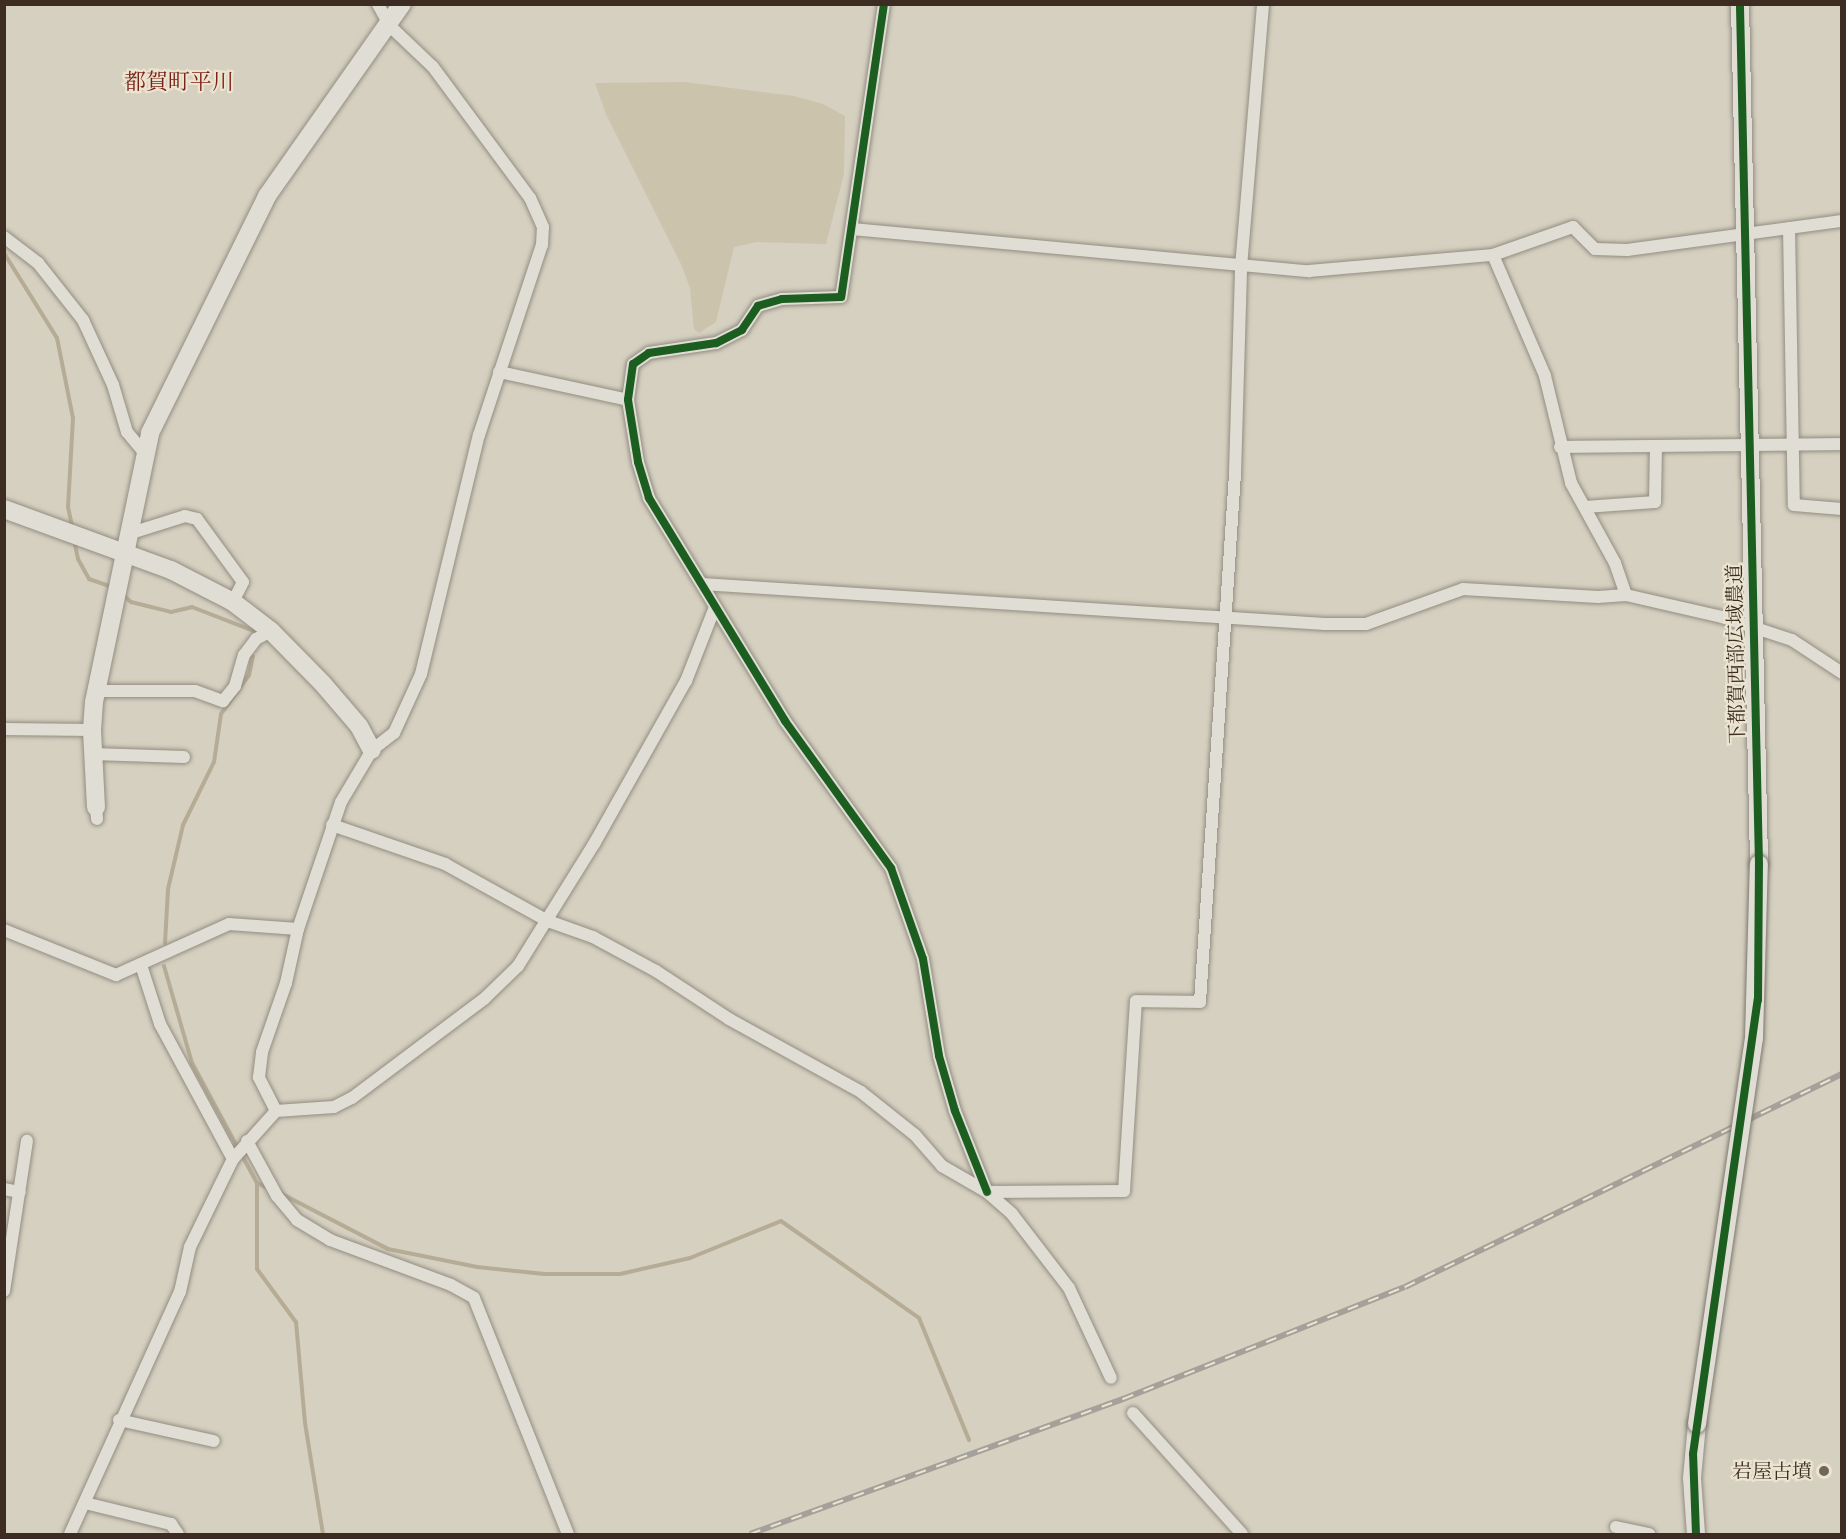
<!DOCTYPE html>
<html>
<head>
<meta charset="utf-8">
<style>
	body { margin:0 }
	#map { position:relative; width:1846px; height:1539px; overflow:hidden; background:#d6d0c0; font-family:"IM FELL Double Pica","Noto Serif JP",serif }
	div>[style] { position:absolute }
	.green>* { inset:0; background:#ccc3ad }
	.stream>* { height:4px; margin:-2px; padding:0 2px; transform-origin:2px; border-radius:2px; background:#b6ac96 }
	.roads { filter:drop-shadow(0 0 2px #928d82) drop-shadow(0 0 2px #928d82) }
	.street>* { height:12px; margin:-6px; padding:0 6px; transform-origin:6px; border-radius:6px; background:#e0ddd4 }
	.secondary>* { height:18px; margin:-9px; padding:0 9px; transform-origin:9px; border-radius:9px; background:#e0ddd4 }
	.rail>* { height:6px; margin-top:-3px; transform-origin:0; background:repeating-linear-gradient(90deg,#eae4d0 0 11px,#a5a099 0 22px); box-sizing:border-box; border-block:2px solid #a5a099 }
	.bridges { filter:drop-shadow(0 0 2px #7c776e) drop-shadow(0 0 2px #7c776e) }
	.secondary-bridge>* { height:18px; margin:-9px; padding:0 9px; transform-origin:9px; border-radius:9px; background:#e0ddd4 }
	.cycleway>* { height:8px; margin:-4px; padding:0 4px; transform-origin:4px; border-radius:4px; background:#1b5e20 }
	.dots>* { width:16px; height:16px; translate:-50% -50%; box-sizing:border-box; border:3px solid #eae4d0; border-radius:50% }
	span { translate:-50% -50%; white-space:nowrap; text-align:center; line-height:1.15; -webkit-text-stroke:4.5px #eae4d0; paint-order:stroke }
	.street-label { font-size:20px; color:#3c2c21 }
	.poi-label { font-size:20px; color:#3c2c21 }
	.right { translate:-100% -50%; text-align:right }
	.quarter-label { font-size:22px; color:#7a1f14 }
	.frame { position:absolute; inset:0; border:6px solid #3c2c21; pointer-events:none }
</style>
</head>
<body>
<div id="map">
	<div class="green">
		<i style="clip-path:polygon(685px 82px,794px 96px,823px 104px,845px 116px,844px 174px,826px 244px,757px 242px,734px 247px,716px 322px,699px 333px,694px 329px,690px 288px,681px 264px,606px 114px,595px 83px)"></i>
	</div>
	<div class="stream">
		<i style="left:4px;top:253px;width:100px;rotate:58.1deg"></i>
		<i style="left:57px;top:338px;width:82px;rotate:78.7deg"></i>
		<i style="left:73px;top:418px;width:89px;rotate:93.2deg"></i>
		<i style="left:68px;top:507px;width:19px;rotate:78deg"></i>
		<i style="left:74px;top:540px;width:19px;rotate:78deg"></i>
		<i style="left:78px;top:559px;width:23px;rotate:61deg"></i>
		<i style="left:89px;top:579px;width:24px;rotate:19deg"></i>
		<i style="left:123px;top:595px;width:11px;rotate:41deg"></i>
		<i style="left:131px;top:602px;width:41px;rotate:14deg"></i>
		<i style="left:171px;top:612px;width:22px;rotate:-13deg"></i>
		<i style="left:192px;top:607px;width:66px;rotate:21.2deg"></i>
		<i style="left:165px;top:943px;width:54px;rotate:-86.8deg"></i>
		<i style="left:168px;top:889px;width:66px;rotate:-76.8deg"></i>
		<i style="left:183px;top:825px;width:70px;rotate:-63.8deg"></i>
		<i style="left:214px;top:762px;width:49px;rotate:-81.7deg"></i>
		<i style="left:221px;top:714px;width:48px;rotate:-54.3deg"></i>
		<i style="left:249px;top:675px;width:19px;rotate:-78deg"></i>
		<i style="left:164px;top:966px;width:101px;rotate:73.9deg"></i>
		<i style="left:192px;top:1063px;width:136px;rotate:61.6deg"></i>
		<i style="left:257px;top:1183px;width:86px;rotate:90deg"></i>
		<i style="left:257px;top:1269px;width:66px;rotate:53.7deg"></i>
		<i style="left:296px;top:1322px;width:101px;rotate:84.9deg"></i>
		<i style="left:305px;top:1423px;width:112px;rotate:80.8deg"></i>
		<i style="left:257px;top:1183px;width:14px;rotate:25deg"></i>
		<i style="left:280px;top:1193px;width:122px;rotate:27.4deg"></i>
		<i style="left:388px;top:1249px;width:91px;rotate:11.4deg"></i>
		<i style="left:477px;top:1267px;width:68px;rotate:5.9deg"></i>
		<i style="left:545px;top:1274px;width:75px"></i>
		<i style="left:620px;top:1274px;width:72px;rotate:-12.9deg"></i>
		<i style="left:690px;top:1258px;width:98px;rotate:-22.1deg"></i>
		<i style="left:781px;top:1221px;width:169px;rotate:35.1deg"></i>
		<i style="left:919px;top:1318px;width:132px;rotate:67.7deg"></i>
	</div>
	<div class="roads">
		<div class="street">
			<i style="left:884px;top:4px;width:296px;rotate:98.3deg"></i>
			<i style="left:841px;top:297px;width:59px;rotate:178.1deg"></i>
			<i style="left:782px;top:299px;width:25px;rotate:164deg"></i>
			<i style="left:758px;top:306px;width:29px;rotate:124deg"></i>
			<i style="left:742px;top:330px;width:29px;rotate:153deg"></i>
			<i style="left:716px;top:343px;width:68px;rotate:171.5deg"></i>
			<i style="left:649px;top:353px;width:19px;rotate:145deg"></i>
			<i style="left:633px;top:364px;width:36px;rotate:98deg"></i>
			<i style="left:628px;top:400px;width:63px;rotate:80.8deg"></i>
			<i style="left:638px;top:462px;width:38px;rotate:73deg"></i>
			<i style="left:649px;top:498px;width:261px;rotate:58.6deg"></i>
			<i style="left:785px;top:721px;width:181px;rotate:54.2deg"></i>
			<i style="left:891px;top:868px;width:96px;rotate:70.6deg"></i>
			<i style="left:923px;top:959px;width:98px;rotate:80.6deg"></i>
			<i style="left:939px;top:1056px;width:57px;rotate:73.8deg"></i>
			<i style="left:955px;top:1111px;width:87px;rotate:68.4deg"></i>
			<i style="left:1789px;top:228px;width:277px;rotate:89deg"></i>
			<i style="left:1794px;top:505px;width:48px;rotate:4.8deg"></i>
			<i style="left:852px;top:229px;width:459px;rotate:5.3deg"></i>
			<i style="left:1309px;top:271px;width:185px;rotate:-5deg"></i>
			<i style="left:1493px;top:255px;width:85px;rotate:-19.3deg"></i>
			<i style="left:1573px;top:227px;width:31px;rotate:45deg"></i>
			<i style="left:1595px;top:249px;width:32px;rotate:2deg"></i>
			<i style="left:1627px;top:250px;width:217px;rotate:-7.7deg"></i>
			<i style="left:4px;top:237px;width:43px;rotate:37.4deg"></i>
			<i style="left:38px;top:263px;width:73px;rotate:51.7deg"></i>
			<i style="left:83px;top:320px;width:72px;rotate:65.2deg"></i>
			<i style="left:113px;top:385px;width:49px;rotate:73.4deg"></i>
			<i style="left:127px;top:432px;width:26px;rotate:50deg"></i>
			<i style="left:1493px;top:255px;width:132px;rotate:66.7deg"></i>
			<i style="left:1545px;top:376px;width:110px;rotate:76.3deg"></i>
			<i style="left:1571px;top:483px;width:91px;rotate:61.2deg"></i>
			<i style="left:1615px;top:563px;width:34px;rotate:71deg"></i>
			<i style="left:499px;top:372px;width:132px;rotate:12.2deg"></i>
			<i style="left:1560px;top:447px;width:282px;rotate:-0.6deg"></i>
			<i style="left:1585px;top:507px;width:70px;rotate:-4.1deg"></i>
			<i style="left:1655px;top:502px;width:56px;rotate:-89deg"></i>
			<i style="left:128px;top:534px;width:60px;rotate:-17.5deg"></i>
			<i style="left:185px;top:516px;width:12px;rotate:14deg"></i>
			<i style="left:197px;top:519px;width:78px;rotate:53.9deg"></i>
			<i style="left:243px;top:582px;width:22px;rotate:117deg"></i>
			<i style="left:702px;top:584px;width:624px;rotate:3.67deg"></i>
			<i style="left:1325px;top:624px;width:41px"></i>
			<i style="left:1366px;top:624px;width:103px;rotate:-19.8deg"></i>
			<i style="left:1463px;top:589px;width:135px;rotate:3.4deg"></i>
			<i style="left:1598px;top:597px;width:28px;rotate:-4deg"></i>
			<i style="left:1626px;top:595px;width:98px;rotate:12.9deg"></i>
			<i style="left:1722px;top:617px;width:74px;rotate:18.2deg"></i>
			<i style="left:1792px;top:640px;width:60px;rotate:33.4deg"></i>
			<i style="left:97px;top:691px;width:98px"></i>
			<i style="left:195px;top:691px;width:30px;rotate:20deg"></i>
			<i style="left:223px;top:701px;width:19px;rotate:-51deg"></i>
			<i style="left:235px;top:686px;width:32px;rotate:-74deg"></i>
			<i style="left:244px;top:655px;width:20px;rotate:-53deg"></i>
			<i style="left:256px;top:639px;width:17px;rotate:-28deg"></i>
			<i style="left:4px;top:729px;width:88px;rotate:0.7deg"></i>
			<i style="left:93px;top:754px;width:91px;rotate:1.9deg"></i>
			<i style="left:96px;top:807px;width:12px;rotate:85deg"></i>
			<i style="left:332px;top:825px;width:120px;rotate:19deg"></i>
			<i style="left:445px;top:864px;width:118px;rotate:29deg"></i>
			<i style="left:548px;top:921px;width:48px;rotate:19.6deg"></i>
			<i style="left:593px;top:937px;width:72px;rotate:28.4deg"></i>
			<i style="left:656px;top:971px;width:87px;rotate:33.3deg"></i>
			<i style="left:729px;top:1019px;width:151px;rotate:28.9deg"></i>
			<i style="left:861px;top:1092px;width:69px;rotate:38.5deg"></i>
			<i style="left:915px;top:1135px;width:41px;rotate:48.9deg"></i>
			<i style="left:942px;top:1166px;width:52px;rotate:30deg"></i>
			<i style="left:987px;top:1192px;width:33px;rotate:41deg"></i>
			<i style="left:1012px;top:1214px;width:93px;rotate:52.4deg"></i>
			<i style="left:1069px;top:1288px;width:99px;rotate:65deg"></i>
			<i style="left:4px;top:930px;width:121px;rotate:21.9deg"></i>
			<i style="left:116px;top:975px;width:124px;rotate:-24.3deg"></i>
			<i style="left:229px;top:924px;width:69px;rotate:4.1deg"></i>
			<i style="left:141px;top:965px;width:62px;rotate:72.1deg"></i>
			<i style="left:160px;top:1024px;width:153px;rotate:61.6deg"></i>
			<i style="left:276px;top:1111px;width:38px;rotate:-117deg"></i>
			<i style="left:259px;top:1077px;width:25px;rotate:-83deg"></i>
			<i style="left:262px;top:1052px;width:73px;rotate:-70.8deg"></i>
			<i style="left:286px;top:983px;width:55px;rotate:-77.5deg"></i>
			<i style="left:298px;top:929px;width:134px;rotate:-71.3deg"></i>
			<i style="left:341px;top:802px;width:61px;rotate:-59.2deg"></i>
			<i style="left:372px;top:750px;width:28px;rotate:-38deg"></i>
			<i style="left:394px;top:733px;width:65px;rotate:-65.4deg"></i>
			<i style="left:421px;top:674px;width:246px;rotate:-76.4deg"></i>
			<i style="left:479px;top:435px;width:200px;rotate:-71.7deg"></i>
			<i style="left:542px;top:245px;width:18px;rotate:-87deg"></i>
			<i style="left:543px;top:227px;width:32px;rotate:-114deg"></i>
			<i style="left:530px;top:198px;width:163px;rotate:-126.5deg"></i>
			<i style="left:433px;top:67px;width:59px;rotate:-136.4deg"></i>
			<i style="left:390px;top:26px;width:25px;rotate:-119deg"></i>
			<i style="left:247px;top:1141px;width:63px;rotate:61.4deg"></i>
			<i style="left:277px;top:1196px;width:31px;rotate:50deg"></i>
			<i style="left:297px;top:1220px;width:39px;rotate:31deg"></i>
			<i style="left:330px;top:1240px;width:129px;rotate:20.4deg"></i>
			<i style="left:451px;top:1285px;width:26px;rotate:29deg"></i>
			<i style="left:474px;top:1298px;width:254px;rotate:68.3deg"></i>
			<i style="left:4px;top:1189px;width:16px;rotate:11deg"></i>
			<i style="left:987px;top:1192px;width:137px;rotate:-0.4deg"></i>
			<i style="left:1124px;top:1191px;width:190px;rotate:-86.4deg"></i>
			<i style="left:1136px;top:1001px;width:64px;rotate:0.9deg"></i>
			<i style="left:1200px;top:1002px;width:530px;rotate:-86.21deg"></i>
			<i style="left:1235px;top:473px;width:206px;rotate:-88.3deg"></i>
			<i style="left:1241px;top:267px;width:264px;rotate:-85.2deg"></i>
			<i style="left:4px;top:1291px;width:152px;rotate:-81.3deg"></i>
			<i style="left:1133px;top:1413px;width:163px;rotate:48deg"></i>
			<i style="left:119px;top:1420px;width:97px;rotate:12.5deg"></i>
			<i style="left:85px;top:1503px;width:89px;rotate:13.7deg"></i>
			<i style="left:171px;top:1524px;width:12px;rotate:55deg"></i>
			<i style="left:1616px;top:1527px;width:34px;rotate:12deg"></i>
			<i style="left:70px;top:1534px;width:266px;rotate:-65.6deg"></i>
			<i style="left:180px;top:1292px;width:46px;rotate:-77.5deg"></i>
			<i style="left:190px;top:1247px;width:98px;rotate:-64deg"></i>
			<i style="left:233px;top:1159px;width:64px;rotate:-48.1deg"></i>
			<i style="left:276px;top:1111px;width:58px;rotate:-3.9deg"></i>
			<i style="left:334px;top:1107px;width:20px;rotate:-27deg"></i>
			<i style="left:352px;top:1098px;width:166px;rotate:-36.9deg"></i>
			<i style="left:485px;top:998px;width:46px;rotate:-44.1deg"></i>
			<i style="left:518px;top:966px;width:144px;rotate:-58.1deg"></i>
			<i style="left:594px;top:844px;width:187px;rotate:-60.6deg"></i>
			<i style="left:686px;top:681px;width:79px;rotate:-68.6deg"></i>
		</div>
		<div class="secondary">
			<i style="left:1740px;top:4px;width:860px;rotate:88.73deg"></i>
			<i style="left:4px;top:509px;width:178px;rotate:20.1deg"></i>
			<i style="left:171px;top:570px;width:70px;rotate:27.3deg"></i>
			<i style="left:233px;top:602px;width:48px;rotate:37.3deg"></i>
			<i style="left:271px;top:631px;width:74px;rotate:45.5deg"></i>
			<i style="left:323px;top:684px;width:55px;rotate:49.4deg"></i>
			<i style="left:359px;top:726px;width:27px;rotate:62deg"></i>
			<i style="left:96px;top:807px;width:77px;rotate:-93deg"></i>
			<i style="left:92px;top:730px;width:28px;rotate:-86deg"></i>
			<i style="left:94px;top:702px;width:275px;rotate:-78.2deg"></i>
			<i style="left:150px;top:433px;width:264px;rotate:-63.7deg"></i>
			<i style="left:267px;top:196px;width:235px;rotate:-54.9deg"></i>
			<i style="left:1696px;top:1534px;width:56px;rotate:-94.1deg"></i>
			<i style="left:1692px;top:1478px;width:54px;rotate:-84.7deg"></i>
		</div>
	</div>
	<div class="rail">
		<i style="left:750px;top:1534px;width:397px;rotate:-19.9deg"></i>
		<i style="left:1123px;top:1399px;width:303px;rotate:-21.7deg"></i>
		<i style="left:1405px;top:1287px;width:486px;rotate:-26deg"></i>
	</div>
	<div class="bridges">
		<div class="secondary-bridge">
			<i style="left:1697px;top:1424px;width:390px;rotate:-81.6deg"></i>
			<i style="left:1754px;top:1038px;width:174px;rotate:-88.4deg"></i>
		</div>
	</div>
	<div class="cycleway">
		<i style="left:884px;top:4px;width:296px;rotate:98.3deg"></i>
		<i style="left:841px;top:297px;width:59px;rotate:178.1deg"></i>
		<i style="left:782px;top:299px;width:25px;rotate:164deg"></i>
		<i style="left:758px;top:306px;width:29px;rotate:124deg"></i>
		<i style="left:742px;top:330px;width:29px;rotate:153deg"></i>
		<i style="left:716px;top:343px;width:68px;rotate:171.5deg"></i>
		<i style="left:649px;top:353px;width:19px;rotate:145deg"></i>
		<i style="left:633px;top:364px;width:36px;rotate:98deg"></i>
		<i style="left:628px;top:400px;width:63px;rotate:80.8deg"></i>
		<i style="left:638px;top:462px;width:38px;rotate:73deg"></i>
		<i style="left:649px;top:498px;width:261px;rotate:58.6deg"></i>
		<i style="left:785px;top:721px;width:181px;rotate:54.2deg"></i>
		<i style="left:891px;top:868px;width:96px;rotate:70.6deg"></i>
		<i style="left:923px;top:959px;width:98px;rotate:80.6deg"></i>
		<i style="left:939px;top:1056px;width:57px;rotate:73.8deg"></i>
		<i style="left:955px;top:1111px;width:87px;rotate:68.4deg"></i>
		<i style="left:1696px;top:1534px;width:80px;rotate:-92.1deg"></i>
		<i style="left:1693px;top:1454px;width:459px;rotate:-81.9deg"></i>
		<i style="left:1758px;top:1000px;width:136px;rotate:-89.6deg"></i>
		<i style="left:1759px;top:864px;width:860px;rotate:-91.27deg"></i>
	</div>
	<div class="dots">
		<i style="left:1824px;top:1471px;background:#726559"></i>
	</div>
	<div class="street-label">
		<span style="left:1736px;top:654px;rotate:-91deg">下都賀西部広域農道</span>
	</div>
	<div class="poi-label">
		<span class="right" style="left:1812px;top:1471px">岩屋古墳</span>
	</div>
	<div class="quarter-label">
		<span style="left:179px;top:83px">都賀町平川</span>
	</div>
	<div class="frame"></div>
</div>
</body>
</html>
